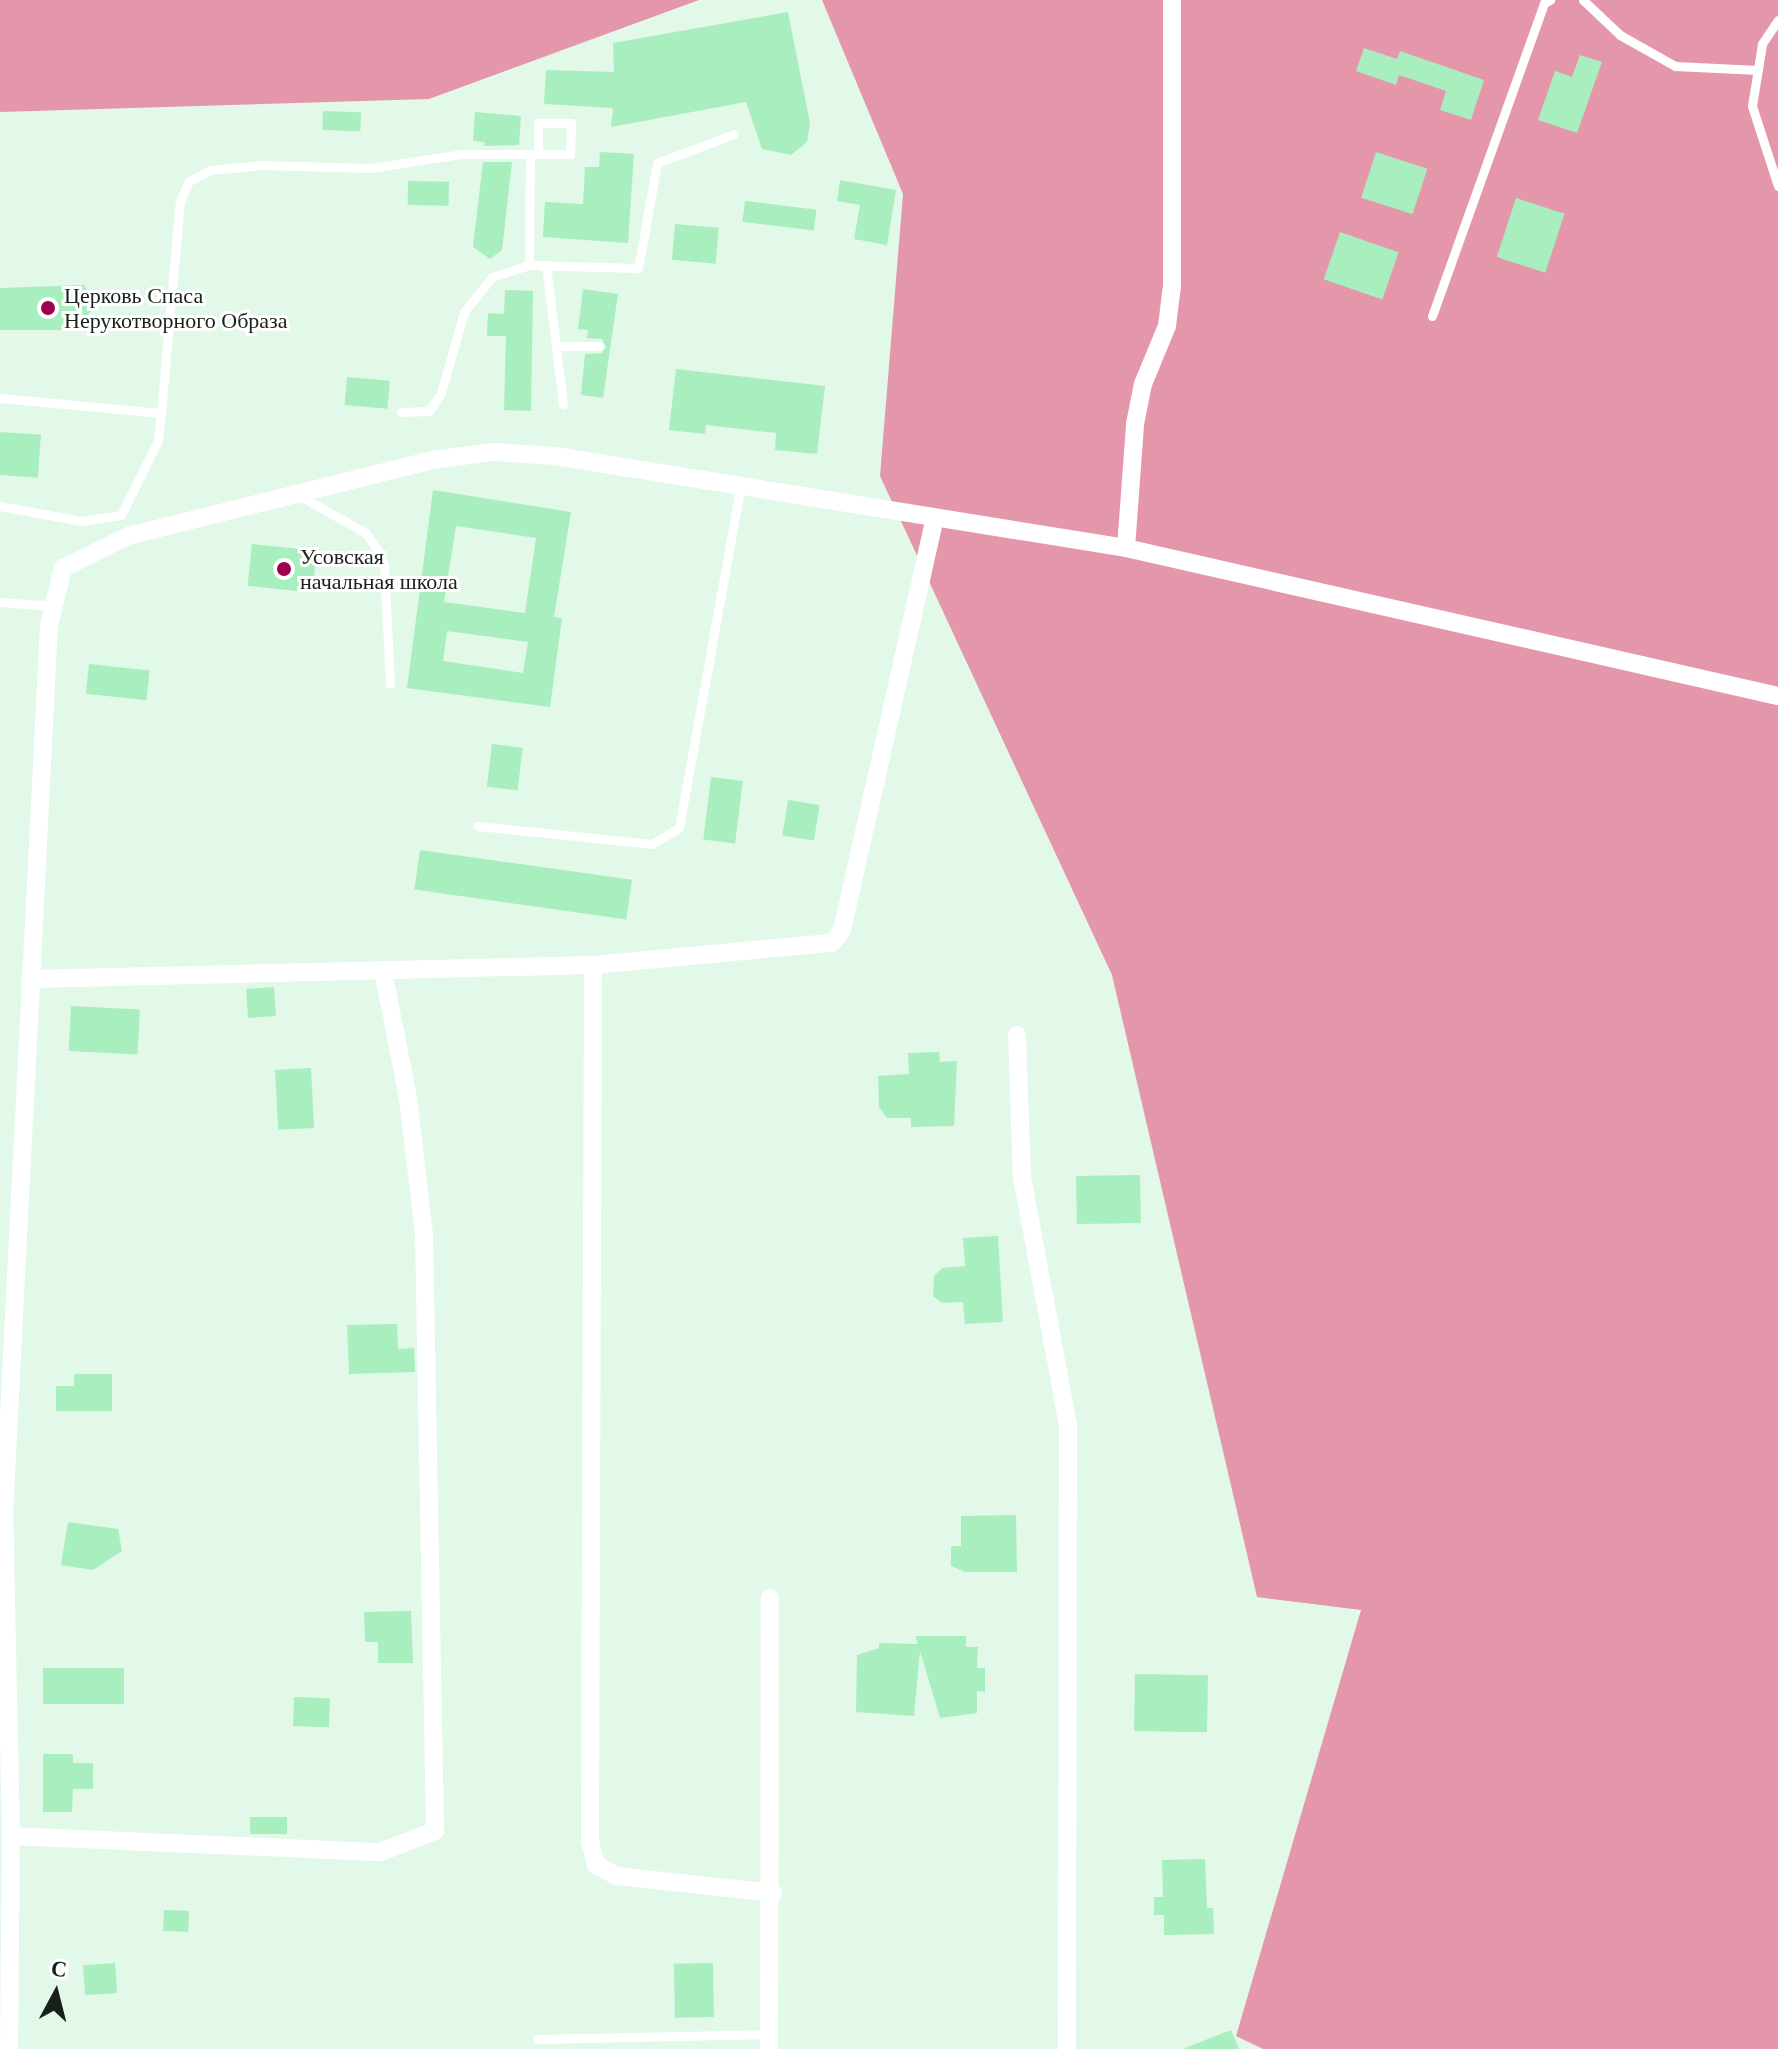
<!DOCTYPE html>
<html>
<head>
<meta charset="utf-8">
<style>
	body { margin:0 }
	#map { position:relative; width:1778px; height:2049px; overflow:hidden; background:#e2f8e8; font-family:"Times New Roman",serif }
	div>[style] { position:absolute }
	.forest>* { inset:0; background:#e497ab }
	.building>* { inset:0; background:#a9eebe; transform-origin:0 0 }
	.lane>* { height:9px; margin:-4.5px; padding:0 4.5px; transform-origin:4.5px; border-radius:4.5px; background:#fff }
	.street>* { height:18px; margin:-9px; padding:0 9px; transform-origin:9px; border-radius:9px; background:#fff }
	.dots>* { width:22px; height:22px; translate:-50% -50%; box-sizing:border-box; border:4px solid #fff; border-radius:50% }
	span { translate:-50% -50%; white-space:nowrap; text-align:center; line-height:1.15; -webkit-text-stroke:6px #fff; paint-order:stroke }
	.poi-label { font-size:22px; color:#18201b }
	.left { translate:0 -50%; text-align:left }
	.north { position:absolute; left:16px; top:1953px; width:80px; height:80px; -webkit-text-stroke:6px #fff; paint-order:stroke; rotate:7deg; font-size:22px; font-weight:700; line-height:32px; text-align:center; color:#18201b }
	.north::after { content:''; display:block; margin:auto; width:28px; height:36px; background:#18201b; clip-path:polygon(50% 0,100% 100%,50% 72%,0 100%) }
</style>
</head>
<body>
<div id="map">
	<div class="forest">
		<i style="clip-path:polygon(0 0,699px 0,429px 99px,0 112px)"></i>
		<i style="clip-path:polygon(822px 0,1778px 0,1778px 2049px,1263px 2049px,1236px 2036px,1361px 1610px,1257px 1597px,1112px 975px,880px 476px,903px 194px)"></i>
	</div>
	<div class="building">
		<i style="clip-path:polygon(788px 12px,810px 123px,807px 142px,791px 155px,762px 149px,746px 102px,611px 127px,613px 108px,544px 104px,546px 70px,614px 72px,613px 43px)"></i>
		<i style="clip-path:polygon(1364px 48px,1397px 59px,1400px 51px,1484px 80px,1471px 120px,1440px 110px,1446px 91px,1399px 75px,1396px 85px,1356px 71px)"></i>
		<i style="clip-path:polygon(1580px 55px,1602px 62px,1577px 133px,1538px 120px,1555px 71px,1572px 77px)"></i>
		<i style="left:323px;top:111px;width:38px;height:19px;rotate:2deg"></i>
		<i style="clip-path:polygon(475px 112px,521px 116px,519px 145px,484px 146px,485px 142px,473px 141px)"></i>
		<i style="clip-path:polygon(600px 152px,634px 154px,628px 243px,543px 237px,545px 202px,583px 204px,585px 167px,599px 167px)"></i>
		<i style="left:1376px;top:152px;width:54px;height:48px;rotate:18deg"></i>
		<i style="clip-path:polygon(483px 162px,512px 162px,502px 250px,490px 259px,473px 247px)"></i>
		<i style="clip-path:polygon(840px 180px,896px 190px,887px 245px,854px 239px,860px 205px,837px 201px)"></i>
		<i style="left:408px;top:181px;width:41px;height:24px;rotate:1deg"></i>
		<i style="left:1516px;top:198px;width:51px;height:62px;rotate:18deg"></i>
		<i style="left:745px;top:201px;width:72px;height:21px;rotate:7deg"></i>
		<i style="left:675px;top:224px;width:44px;height:36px;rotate:5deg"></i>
		<i style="left:1340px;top:232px;width:62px;height:50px;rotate:19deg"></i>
		<i style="clip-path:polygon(84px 285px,96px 306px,86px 317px,85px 330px,0 330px,0 288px)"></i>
		<i style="clip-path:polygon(583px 289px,618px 294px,603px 398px,581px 395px,585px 354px,602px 353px,606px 347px,602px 339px,587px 338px,588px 330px,578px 329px)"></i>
		<i style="clip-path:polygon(505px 290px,533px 291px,531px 411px,504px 410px,506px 336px,487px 336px,488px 313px,504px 314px)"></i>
		<i style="clip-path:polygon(676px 369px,825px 386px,817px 454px,775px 450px,776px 433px,706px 425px,705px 434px,669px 430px)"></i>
		<i style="left:347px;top:377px;width:43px;height:28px;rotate:5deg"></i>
		<i style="left:0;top:432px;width:41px;height:43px;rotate:4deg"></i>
		<i style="clip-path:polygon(evenodd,433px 490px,571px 512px,554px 617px,562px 618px,550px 707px,407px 688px,433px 490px,456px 526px,536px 538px,525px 613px,444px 602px,456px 526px,433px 490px,447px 631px,528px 642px,523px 673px,443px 661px,447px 631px)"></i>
		<i style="left:252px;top:544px;width:65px;height:42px;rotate:6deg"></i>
		<i style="left:89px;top:664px;width:61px;height:30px;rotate:6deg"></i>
		<i style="left:492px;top:744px;width:31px;height:43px;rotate:7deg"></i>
		<i style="left:711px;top:777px;width:32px;height:63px;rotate:7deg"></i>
		<i style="left:788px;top:800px;width:32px;height:36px;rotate:9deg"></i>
		<i style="left:420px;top:850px;width:214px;height:40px;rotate:8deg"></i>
		<i style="left:274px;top:987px;width:29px;height:28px;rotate:86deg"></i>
		<i style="left:71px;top:1006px;width:69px;height:45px;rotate:3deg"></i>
		<i style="clip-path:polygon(939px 1052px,940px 1062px,957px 1061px,954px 1126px,911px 1127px,911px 1118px,887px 1118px,879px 1107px,878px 1076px,909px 1074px,908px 1053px)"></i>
		<i style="left:311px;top:1068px;width:60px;height:36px;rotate:87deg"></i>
		<i style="left:1140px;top:1175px;width:48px;height:64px;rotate:89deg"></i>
		<i style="clip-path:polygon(998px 1236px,1003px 1322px,965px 1324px,963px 1302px,942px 1303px,933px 1296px,934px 1276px,942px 1268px,965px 1266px,963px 1238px)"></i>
		<i style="clip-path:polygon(397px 1324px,398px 1349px,414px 1348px,415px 1372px,349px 1374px,347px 1325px)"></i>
		<i style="clip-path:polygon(74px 1374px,112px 1374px,112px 1411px,56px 1411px,56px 1386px,74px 1386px)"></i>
		<i style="clip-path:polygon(1016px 1515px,1017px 1572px,965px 1572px,951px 1566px,951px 1546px,961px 1546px,961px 1516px)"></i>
		<i style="clip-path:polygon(68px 1522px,118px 1529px,122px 1551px,93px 1570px,61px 1565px)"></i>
		<i style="clip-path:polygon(411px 1611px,413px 1663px,378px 1663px,378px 1642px,365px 1642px,364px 1612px)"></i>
		<i style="clip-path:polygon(915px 1636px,966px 1636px,966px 1647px,978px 1647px,977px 1668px,985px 1668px,985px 1692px,977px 1691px,977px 1713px,940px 1718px,920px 1651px,914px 1716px,856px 1712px,857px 1655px,879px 1648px,879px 1643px,918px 1644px)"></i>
		<i style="left:43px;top:1668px;width:81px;height:36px"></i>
		<i style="left:1135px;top:1674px;width:73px;height:57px;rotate:1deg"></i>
		<i style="left:294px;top:1697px;width:36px;height:29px;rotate:2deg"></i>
		<i style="clip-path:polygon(43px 1754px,73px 1754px,73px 1763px,93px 1763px,93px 1789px,73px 1789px,72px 1812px,43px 1812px)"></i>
		<i style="left:250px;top:1817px;width:37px;height:17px"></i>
		<i style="clip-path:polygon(1205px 1859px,1207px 1908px,1213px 1908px,1214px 1934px,1164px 1935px,1164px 1915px,1154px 1915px,1154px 1897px,1163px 1897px,1162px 1860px)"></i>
		<i style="left:164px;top:1910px;width:25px;height:21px;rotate:2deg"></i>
		<i style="left:115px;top:1963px;width:30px;height:32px;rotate:86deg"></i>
		<i style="left:713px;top:1963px;width:54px;height:39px;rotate:89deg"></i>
		<i style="clip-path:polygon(1231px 2030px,1239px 2049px,1185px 2049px,1185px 2048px)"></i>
	</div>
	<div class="lane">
		<i style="left:1583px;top:0;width:51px;rotate:43.4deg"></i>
		<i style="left:1620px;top:35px;width:63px;rotate:29.4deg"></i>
		<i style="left:1675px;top:66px;width:83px;rotate:2.8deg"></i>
		<i style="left:1778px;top:20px;width:29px;rotate:124deg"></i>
		<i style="left:1762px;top:44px;width:63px;rotate:99.2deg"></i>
		<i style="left:1752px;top:106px;width:84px;rotate:72deg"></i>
		<i style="left:530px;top:154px;width:111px;rotate:90.5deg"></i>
		<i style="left:529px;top:265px;width:109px;rotate:1.6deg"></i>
		<i style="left:638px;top:268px;width:107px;rotate:-79.7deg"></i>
		<i style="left:657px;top:163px;width:82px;rotate:-20.6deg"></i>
		<i style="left:546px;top:265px;width:140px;rotate:83deg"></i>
		<i style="left:1432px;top:316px;width:332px;rotate:-70.3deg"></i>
		<i style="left:1544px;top:3px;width:7px;rotate:-27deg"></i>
		<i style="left:558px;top:346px;width:41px"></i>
		<i style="left:0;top:398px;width:162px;rotate:5.3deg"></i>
		<i style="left:161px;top:413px;width:213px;rotate:-84.9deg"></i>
		<i style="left:180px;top:201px;width:22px;rotate:-66deg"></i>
		<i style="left:189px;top:181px;width:25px;rotate:-27deg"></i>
		<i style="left:211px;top:170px;width:51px;rotate:-5.6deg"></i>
		<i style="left:262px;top:165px;width:108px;rotate:1.6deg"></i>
		<i style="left:370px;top:168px;width:92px;rotate:-8.7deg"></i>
		<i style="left:461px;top:154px;width:109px"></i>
		<i style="left:570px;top:154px;width:31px;rotate:-88deg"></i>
		<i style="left:571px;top:123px;width:33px;rotate:180deg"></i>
		<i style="left:538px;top:123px;width:31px;rotate:90deg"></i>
		<i style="left:401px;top:412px;width:28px;rotate:-2deg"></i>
		<i style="left:429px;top:411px;width:22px;rotate:-56deg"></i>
		<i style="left:441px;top:393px;width:84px;rotate:-74.1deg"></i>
		<i style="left:464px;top:312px;width:45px;rotate:-51.3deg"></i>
		<i style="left:492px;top:277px;width:39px;rotate:-18deg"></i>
		<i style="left:300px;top:496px;width:76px;rotate:29.3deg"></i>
		<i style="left:366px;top:533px;width:22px;rotate:56deg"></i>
		<i style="left:378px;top:551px;width:15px;rotate:67deg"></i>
		<i style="left:384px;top:565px;width:119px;rotate:87.1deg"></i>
		<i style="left:0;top:506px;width:82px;rotate:10.5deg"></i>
		<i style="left:81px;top:521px;width:40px;rotate:-8.5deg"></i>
		<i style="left:121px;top:515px;width:84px;rotate:-63.7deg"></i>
		<i style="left:158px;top:440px;width:27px;rotate:-84deg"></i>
		<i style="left:0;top:602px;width:54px;rotate:4.2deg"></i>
		<i style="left:478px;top:826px;width:175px;rotate:5.9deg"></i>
		<i style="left:652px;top:844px;width:31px;rotate:-31deg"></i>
		<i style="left:679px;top:828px;width:349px;rotate:-79.8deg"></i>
		<i style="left:537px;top:2039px;width:233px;rotate:-1.2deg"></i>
	</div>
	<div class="street">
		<i style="left:1126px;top:548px;width:124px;rotate:-85.8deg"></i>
		<i style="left:1135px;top:424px;width:41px;rotate:-78.7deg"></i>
		<i style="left:1143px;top:384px;width:63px;rotate:-67.5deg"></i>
		<i style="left:1167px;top:326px;width:39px;rotate:-83deg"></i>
		<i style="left:1172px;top:287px;width:287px;rotate:-90deg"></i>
		<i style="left:593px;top:965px;width:876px;rotate:90.2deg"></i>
		<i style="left:590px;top:1841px;width:25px;rotate:76deg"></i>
		<i style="left:596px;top:1865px;width:24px;rotate:28deg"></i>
		<i style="left:617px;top:1876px;width:157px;rotate:6.2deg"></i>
		<i style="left:30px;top:979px;width:563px;rotate:-1.42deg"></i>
		<i style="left:593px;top:965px;width:240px;rotate:-5.3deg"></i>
		<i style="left:832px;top:943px;width:16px;rotate:-52deg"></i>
		<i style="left:842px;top:930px;width:422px;rotate:-77.3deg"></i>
		<i style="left:1017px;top:1035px;width:142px;rotate:88deg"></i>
		<i style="left:1022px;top:1177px;width:251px;rotate:79.5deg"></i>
		<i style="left:1068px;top:1424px;width:625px;rotate:90.09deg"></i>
		<i style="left:11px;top:1836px;width:370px;rotate:2.5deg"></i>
		<i style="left:381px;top:1852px;width:58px;rotate:-21.3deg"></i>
		<i style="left:435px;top:1831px;width:597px;rotate:-91.06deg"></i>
		<i style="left:424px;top:1234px;width:137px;rotate:-96.7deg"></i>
		<i style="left:408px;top:1098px;width:129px;rotate:-101.1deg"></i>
		<i style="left:9px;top:2049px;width:213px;rotate:-89.5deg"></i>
		<i style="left:11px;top:1836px;width:322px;rotate:-91.2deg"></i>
		<i style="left:4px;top:1514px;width:889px;rotate:-87.1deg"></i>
		<i style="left:49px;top:626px;width:60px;rotate:-76.4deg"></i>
		<i style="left:63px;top:568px;width:72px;rotate:-26.2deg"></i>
		<i style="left:128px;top:536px;width:313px;rotate:-14deg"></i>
		<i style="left:432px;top:460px;width:63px;rotate:-7.4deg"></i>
		<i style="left:494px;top:452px;width:61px;rotate:3.8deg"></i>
		<i style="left:555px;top:456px;width:578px;rotate:9.15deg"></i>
		<i style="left:1126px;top:548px;width:669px;rotate:12.79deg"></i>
		<i style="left:769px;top:2049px;width:451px;rotate:-89.9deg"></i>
	</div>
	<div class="dots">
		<i style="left:48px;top:308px;background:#9d034c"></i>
		<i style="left:284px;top:569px;background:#9d034c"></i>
	</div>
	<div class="poi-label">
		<span class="left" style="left:64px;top:308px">Церковь Спаса<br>Нерукотворного Образа</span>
		<span class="left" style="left:300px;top:569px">Усовская<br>начальная школа</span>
	</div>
	<div class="north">С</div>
</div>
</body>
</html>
